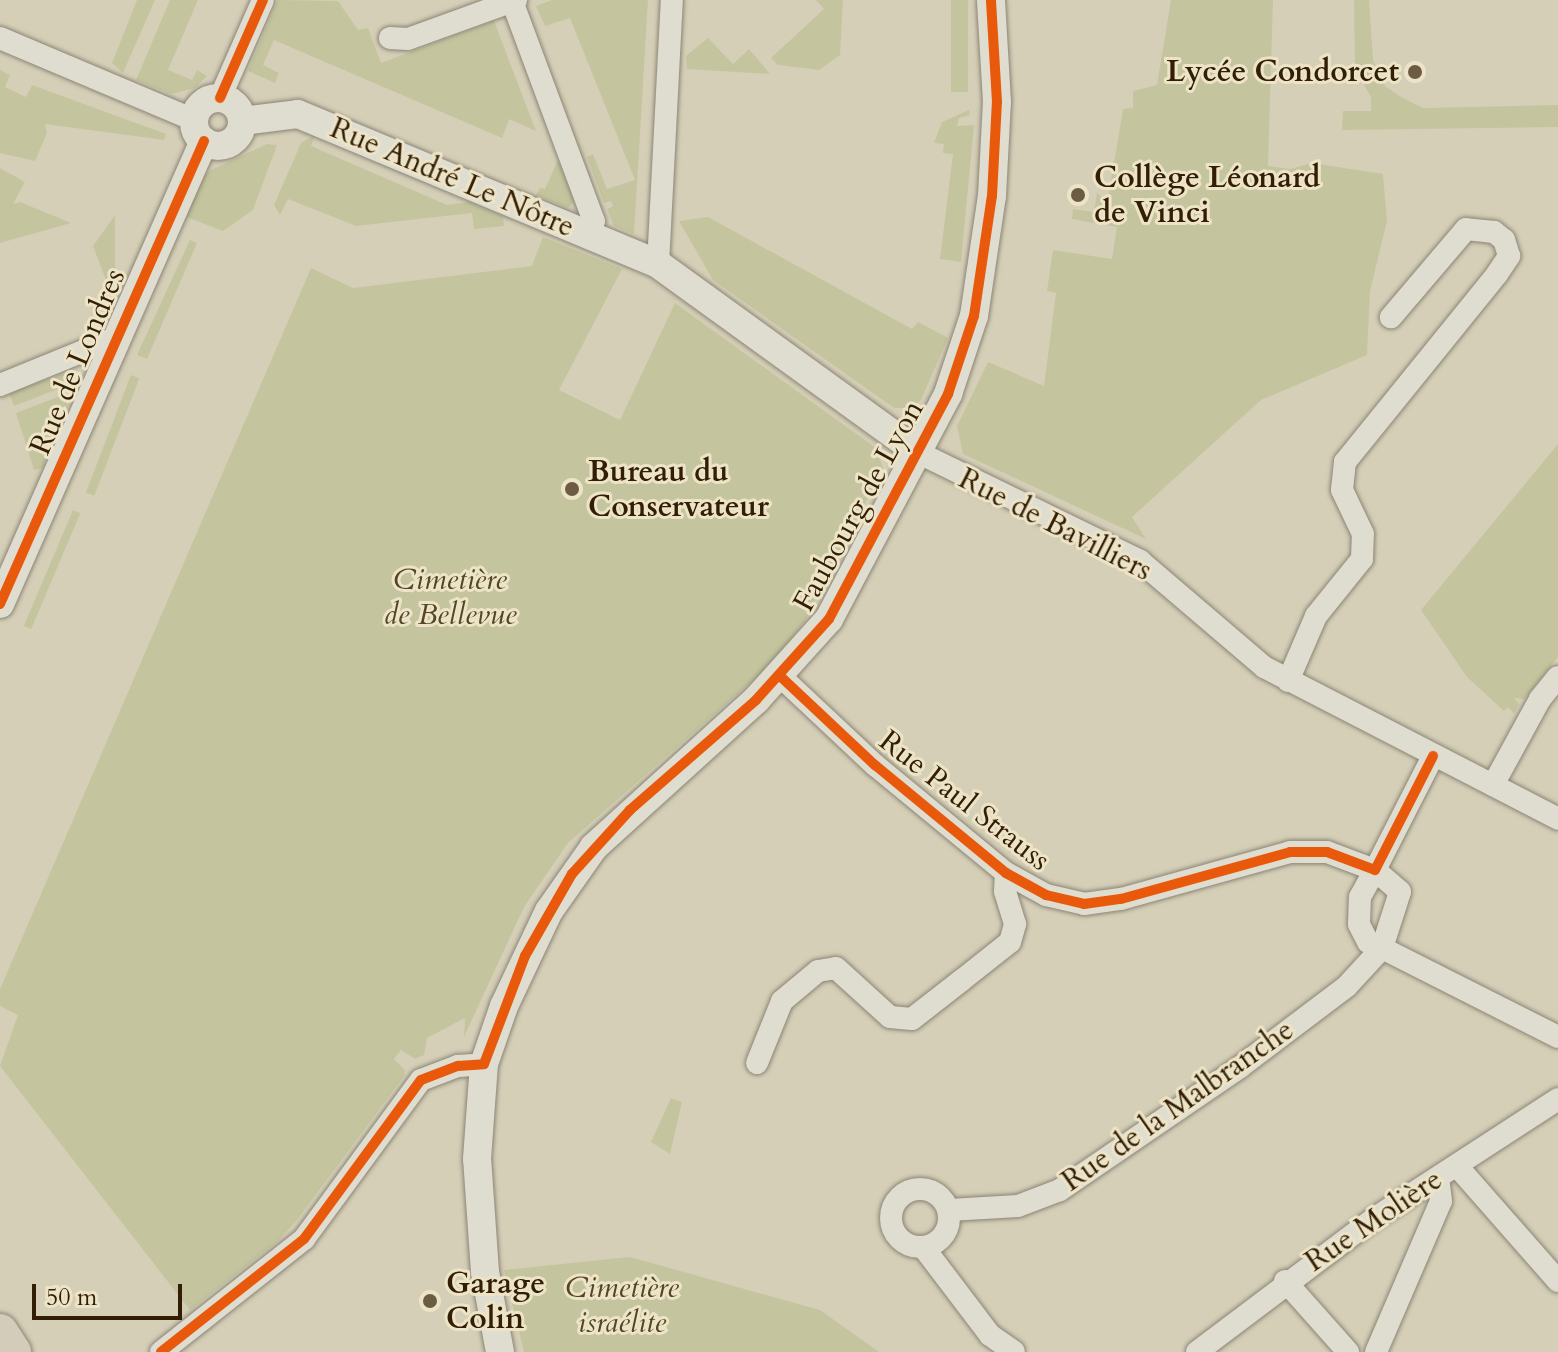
<!DOCTYPE html>
<html>
<head>
<meta charset="utf-8">
<style>
	body { margin:0 }
	#map { position:relative; width:1558px; height:1352px; overflow:hidden; background:#d6cfb8; font-family:Cardo,serif }
	div>[style] { position:absolute }
	.green>* { inset:0; background:#c4c59e; transform-origin:0 0 }
	.roads { filter:drop-shadow(0 0 2px #8b8575) drop-shadow(0 0 2px #8b8575) }
	.minor>* { height:22px; margin:-11px; padding:0 11px; transform-origin:11px; border-radius:11px; background:#dfdcd0 }
	.minor>.ring { margin:-11px; padding:0; box-sizing:content-box; background:none; border:22px solid #dfdcd0; border-radius:50% }
	.tertiary>* { height:28px; margin:-14px; padding:0 14px; transform-origin:14px; border-radius:14px; background:#dfdcd0 }
	.tertiary>.ring { margin:-14px; padding:0; box-sizing:content-box; background:none; border:28px solid #dfdcd0; border-radius:50% }
	.primary>* { height:36px; margin:-18px; padding:0 18px; transform-origin:18px; border-radius:18px; background:#d4ccbb }
	.cycleway>* { height:10px; margin:-5px; padding:0 5px; transform-origin:5px; border-radius:5px; background:#e8590c }
	.dots>* { width:22px; height:22px; translate:-50% -50%; box-sizing:border-box; border:4px solid #ede4c8; border-radius:50% }
	span { translate:-50% -50%; white-space:nowrap; text-align:center; line-height:1.15; -webkit-text-stroke:6px #ede4c8; paint-order:stroke }
	.poi-label { font-size:30px; color:#311e04; font-weight:700 }
	.right { translate:-100% -50%; text-align:right }
	.left { translate:0 -50%; text-align:left }
	.street-label { font-size:30px; color:#311e04 }
	.park-label { font-size:30px; color:#524625; font-style:italic }
	.scale { position:absolute; left:32px; top:1284px; width:150px; height:36px; box-sizing:border-box; border:4px solid #311e04; border-top:0; padding-left:10px; font-size:24px; line-height:28px; white-space:nowrap; color:#311e04; -webkit-text-stroke:6px #ede4c8; paint-order:stroke }
</style>
</head>
<body>
<div id="map">
	<div class="green">
		<i style="clip-path:polygon(137px 0,155px 0,123px 73px,112px 63px)"></i>
		<i style="clip-path:polygon(170px 0,198px 0,168px 70px,192px 80px,197px 70px,207px 76px,195px 88px,171px 94px,136px 80px)"></i>
		<i style="clip-path:polygon(278px 0,338px 1px,358px 30px,368px 28px,381px 63px,494px 21px,536px 131px,509px 119px,502px 138px,274px 40px,263px 65px,279px 73px,275px 83px,248px 71px)"></i>
		<i style="clip-path:polygon(552px 0,648px 0,634px 234px,614px 226px,607px 209px,613px 206px,611px 201px,604px 203px,587px 157px,593px 154px,607px 189px,635px 180px,570px 18px,545px 26px,536px 6px)"></i>
		<i style="clip-path:polygon(816px 0,843px 0,840px 55px,819px 70px,778px 65px,771px 58px,824px 9px)"></i>
		<i style="left:951px;top:0;width:17px;height:92px"></i>
		<i style="clip-path:polygon(1171px 0,1273px 0,1268px 166px,1290px 169px,1312px 163px,1383px 174px,1387px 221px,1370px 291px,1367px 355px,1261px 400px,1132px 517px,1146px 539px,963px 454px,957px 426px,988px 362px,1044px 386px,1056px 293px,1047px 291px,1053px 250px,1112px 259px,1117px 227px,1072px 219px,1073px 209px,1094px 212px,1097px 193px,1105px 200px,1109px 193px,1123px 109px,1133px 108px,1133px 91px,1157px 85px)"></i>
		<i style="clip-path:polygon(1354px 0,1369px 0,1373px 60px,1385px 86px,1401px 97px,1423px 108px,1558px 105px,1558px 127px,1342px 130px,1343px 111px,1371px 111px,1371px 97px,1355px 69px)"></i>
		<i style="clip-path:polygon(708px 38px,733px 64px,749px 49px,770px 74px,687px 69px,686px 56px)"></i>
		<i style="clip-path:polygon(0 70px,10px 75px,5px 87px,26px 97px,32px 85px,166px 134px,164px 140px,45px 124px,47px 133px,35px 161px,0 153px)"></i>
		<i style="clip-path:polygon(969px 110px,970px 115px,959px 118px,957px 126px,974px 125px,961px 262px,940px 259px,953px 154px,943px 153px,944px 144px,934px 143px,942px 122px)"></i>
		<i style="clip-path:polygon(315px 135px,311px 146px,447px 205px,469px 202px,503px 216px,504px 226px,474px 229px,472px 213px,356px 226px,288px 199px,280px 215px,274px 205px,301px 143px)"></i>
		<i style="clip-path:polygon(267px 144px,277px 145px,253px 210px,223px 231px,184px 216px,198px 182px,211px 170px)"></i>
		<i style="clip-path:polygon(558px 160px,574px 201px,568px 208px,536px 195px,540px 188px,545px 189px)"></i>
		<i style="clip-path:polygon(0 168px,25px 182px,13px 204px,20px 202px,71px 223px,0 243px)"></i>
		<i style="clip-path:polygon(115px 215px,115px 268px,106px 280px,93px 246px)"></i>
		<i style="clip-path:polygon(708px 217px,912px 329px,918px 322px,948px 338px,921px 400px,911px 408px,894px 408px,713px 280px,679px 221px)"></i>
		<i style="clip-path:polygon(543px 237px,622px 269px,559px 390px,620px 420px,675px 303px,876px 448px,883px 468px,805px 621px,771px 664px,568px 843px,524px 907px,464px 1037px,465px 1018px,427px 1038px,424px 1055px,415px 1059px,401px 1050px,394px 1059px,405px 1070px,404px 1076px,297px 1220px,277px 1242px,190px 1310px,0 1066px,18px 1015px,0 1006px,0 989px,311px 268px,353px 288px,532px 266px)"></i>
		<i style="clip-path:polygon(190px 240px,197px 243px,147px 359px,137px 355px)"></i>
		<i style="clip-path:polygon(71px 371px,78px 379px,75px 389px,63px 387px,14px 406px,9px 393px)"></i>
		<i style="left:131px;top:375px;width:9px;height:126px;rotate:21deg"></i>
		<i style="clip-path:polygon(63px 395px,68px 406px,42px 468px,34px 470px,16px 413px)"></i>
		<i style="clip-path:polygon(1558px 444px,1558px 657px,1524px 699px,1514px 698px,1519px 704px,1514px 714px,1508px 707px,1504px 711px,1467px 677px,1421px 610px)"></i>
		<i style="left:73px;top:510px;width:8px;height:126px;rotate:23deg"></i>
		<i style="clip-path:polygon(671px 1098px,682px 1102px,670px 1154px,651px 1142px)"></i>
		<i style="clip-path:polygon(630px 1257px,820px 1310px,879px 1352px,524px 1352px,504px 1270px)"></i>
	</div>
	<div class="roads">
		<div class="minor">
			<i style="left:512px;top:1px;width:235px;rotate:69.6deg"></i>
			<i style="left:594px;top:221px;width:15px;rotate:113deg"></i>
			<i style="left:0;top:38px;width:211px;rotate:22.9deg"></i>
			<i style="left:390px;top:38px;width:18px;rotate:3deg"></i>
			<i style="left:408px;top:39px;width:115px;rotate:-19.9deg"></i>
			<i style="left:220px;top:98px;width:107px;rotate:-66.3deg"></i>
			<i style="left:658px;top:264px;width:264px;rotate:-87deg"></i>
			<i style="left:0;top:385px;width:124px;rotate:-22.2deg"></i>
			<i style="left:919px;top:453px;width:246px;rotate:26deg"></i>
			<i style="left:1140px;top:561px;width:163px;rotate:40.5deg"></i>
			<i style="left:1264px;top:667px;width:331px;rotate:27.3deg"></i>
			<i style="left:779px;top:675px;width:132px;rotate:43.2deg"></i>
			<i style="left:875px;top:765px;width:170px;rotate:39.5deg"></i>
			<i style="left:1006px;top:873px;width:46px;rotate:28.8deg"></i>
			<i style="left:1046px;top:895px;width:39px;rotate:13deg"></i>
			<i style="left:1084px;top:904px;width:37px;rotate:-8deg"></i>
			<i style="left:1121px;top:899px;width:175px;rotate:-15.5deg"></i>
			<i style="left:1290px;top:852px;width:37px"></i>
			<i style="left:1327px;top:852px;width:51px;rotate:20.6deg"></i>
			<i style="left:1375px;top:870px;width:128px;rotate:-63deg"></i>
			<i style="left:1288px;top:681px;width:71px;rotate:-66.7deg"></i>
			<i style="left:1316px;top:616px;width:73px;rotate:-51.1deg"></i>
			<i style="left:1362px;top:559px;width:25px;rotate:-88deg"></i>
			<i style="left:1363px;top:534px;width:49px;rotate:-115.5deg"></i>
			<i style="left:1342px;top:490px;width:28px;rotate:-84deg"></i>
			<i style="left:1345px;top:462px;width:242px;rotate:-51deg"></i>
			<i style="left:1497px;top:274px;width:22px;rotate:-56deg"></i>
			<i style="left:1509px;top:256px;width:17px;rotate:-107deg"></i>
			<i style="left:1504px;top:240px;width:13px;rotate:-141deg"></i>
			<i style="left:1494px;top:232px;width:28px;rotate:-174deg"></i>
			<i style="left:1466px;top:229px;width:116px;rotate:130.4deg"></i>
			<i style="left:1493px;top:785px;width:98px;rotate:-61.3deg"></i>
			<i style="left:1540px;top:699px;width:28px;rotate:-51deg"></i>
			<i style="left:1375px;top:870px;width:33px;rotate:41deg"></i>
			<i style="left:1400px;top:892px;width:59px;rotate:107.8deg"></i>
			<i style="left:1382px;top:948px;width:15px;rotate:-157deg"></i>
			<i style="left:1368px;top:942px;width:20px;rotate:-117deg"></i>
			<i style="left:1359px;top:924px;width:27px;rotate:-88deg"></i>
			<i style="left:1360px;top:897px;width:31px;rotate:-61deg"></i>
			<i style="left:757px;top:1063px;width:67px;rotate:-68deg"></i>
			<i style="left:782px;top:1001px;width:47px;rotate:-39.8deg"></i>
			<i style="left:818px;top:971px;width:18px;rotate:-9deg"></i>
			<i style="left:836px;top:968px;width:73px;rotate:42.2deg"></i>
			<i style="left:890px;top:1017px;width:22px;rotate:5deg"></i>
			<i style="left:912px;top:1019px;width:63px;rotate:-38deg"></i>
			<i style="left:962px;top:980px;width:61px;rotate:-38.4deg"></i>
			<i style="left:1010px;top:942px;width:19px;rotate:-74deg"></i>
			<i style="left:1015px;top:924px;width:34px;rotate:-107deg"></i>
			<i style="left:1005px;top:891px;width:18px;rotate:-87deg"></i>
			<i style="left:1457px;top:1166px;width:153px;rotate:48.7deg"></i>
			<i class="ring" style="left:891px;top:1189px;width:36px;height:36px"></i>
			<i style="left:949px;top:1210px;width:69px;rotate:-3.3deg"></i>
			<i style="left:1018px;top:1206px;width:45px;rotate:-20.9deg"></i>
			<i style="left:1060px;top:1190px;width:218px;rotate:-34.3deg"></i>
			<i style="left:1240px;top:1067px;width:134px;rotate:-37.1deg"></i>
			<i style="left:1347px;top:986px;width:52px;rotate:-47.4deg"></i>
			<i style="left:1382px;top:948px;width:197px;rotate:26.8deg"></i>
			<i style="left:924px;top:1248px;width:109px;rotate:52.8deg"></i>
			<i style="left:990px;top:1335px;width:29px;rotate:35deg"></i>
			<i style="left:1285px;top:1281px;width:95px;rotate:48.4deg"></i>
			<i style="left:161px;top:1352px;width:182px;rotate:-38.3deg"></i>
			<i style="left:304px;top:1239px;width:197px;rotate:-53.7deg"></i>
			<i style="left:421px;top:1080px;width:40px;rotate:-21deg"></i>
			<i style="left:458px;top:1066px;width:26px;rotate:-4deg"></i>
			<i style="left:1197px;top:1352px;width:223px;rotate:-37deg"></i>
			<i style="left:1375px;top:1218px;width:218px;rotate:-33deg"></i>
			<i style="left:1376px;top:1352px;width:164px;rotate:-66.7deg"></i>
			<i style="left:1441px;top:1201px;width:23px;rotate:-97deg"></i>
		</div>
		<div class="tertiary">
			<i class="ring" style="left:194px;top:98px;width:20px;height:20px"></i>
			<i style="left:242px;top:121px;width:56px;rotate:-7.1deg"></i>
			<i style="left:298px;top:114px;width:390px;rotate:22.6deg"></i>
			<i style="left:658px;top:264px;width:322px;rotate:35.9deg"></i>
			<i style="left:0;top:604px;width:506px;rotate:-66.22deg"></i>
			<i style="left:500px;top:1352px;width:81px;rotate:-100.6deg"></i>
			<i style="left:485px;top:1272px;width:113px;rotate:-94deg"></i>
			<i style="left:477px;top:1159px;width:95px;rotate:-85.8deg"></i>
			<i style="left:484px;top:1064px;width:61px;rotate:-71deg"></i>
			<i style="left:504px;top:1006px;width:105px;rotate:-64.7deg"></i>
			<i style="left:549px;top:911px;width:78px;rotate:-54.9deg"></i>
			<i style="left:594px;top:847px;width:219px;rotate:-42.2deg"></i>
			<i style="left:756px;top:700px;width:109px;rotate:-48deg"></i>
			<i style="left:829px;top:619px;width:255px;rotate:-62.1deg"></i>
			<i style="left:948px;top:394px;width:82px;rotate:-71.6deg"></i>
			<i style="left:974px;top:316px;width:121px;rotate:-81.5deg"></i>
			<i style="left:992px;top:196px;width:94px;rotate:-87deg"></i>
			<i style="left:997px;top:102px;width:102px;rotate:-93.4deg"></i>
		</div>
		<div class="primary">
			<i style="left:0;top:1332px;width:24px;rotate:57deg"></i>
		</div>
	</div>
	<div class="cycleway">
		<i style="left:220px;top:98px;width:107px;rotate:-66.3deg"></i>
		<i style="left:0;top:604px;width:506px;rotate:-66.22deg"></i>
		<i style="left:779px;top:675px;width:132px;rotate:43.2deg"></i>
		<i style="left:875px;top:765px;width:170px;rotate:39.5deg"></i>
		<i style="left:1006px;top:873px;width:46px;rotate:28.8deg"></i>
		<i style="left:1046px;top:895px;width:39px;rotate:13deg"></i>
		<i style="left:1084px;top:904px;width:37px;rotate:-8deg"></i>
		<i style="left:1121px;top:899px;width:175px;rotate:-15.5deg"></i>
		<i style="left:1290px;top:852px;width:37px"></i>
		<i style="left:1327px;top:852px;width:51px;rotate:20.6deg"></i>
		<i style="left:1375px;top:870px;width:128px;rotate:-63deg"></i>
		<i style="left:161px;top:1352px;width:182px;rotate:-38.3deg"></i>
		<i style="left:304px;top:1239px;width:197px;rotate:-53.7deg"></i>
		<i style="left:421px;top:1080px;width:40px;rotate:-21deg"></i>
		<i style="left:458px;top:1066px;width:26px;rotate:-4deg"></i>
		<i style="left:484px;top:1064px;width:116px;rotate:-69.2deg"></i>
		<i style="left:525px;top:956px;width:95px;rotate:-60.2deg"></i>
		<i style="left:572px;top:874px;width:86px;rotate:-47.8deg"></i>
		<i style="left:630px;top:810px;width:167px;rotate:-41.1deg"></i>
		<i style="left:756px;top:700px;width:109px;rotate:-48deg"></i>
		<i style="left:829px;top:619px;width:255px;rotate:-62.1deg"></i>
		<i style="left:948px;top:394px;width:82px;rotate:-71.6deg"></i>
		<i style="left:974px;top:316px;width:121px;rotate:-81.5deg"></i>
		<i style="left:992px;top:196px;width:94px;rotate:-87deg"></i>
		<i style="left:997px;top:102px;width:102px;rotate:-93.4deg"></i>
	</div>
	<div class="dots">
		<i style="left:1415px;top:72px;background:#6b5c43"></i>
		<i style="left:1078px;top:195px;background:#6b5c43"></i>
		<i style="left:572px;top:489px;background:#6b5c43"></i>
		<i style="left:430px;top:1301px;background:#6b5c43"></i>
	</div>
	<div class="poi-label">
		<span class="right" style="left:1399px;top:72px">Lycée Condorcet</span>
		<span class="left" style="left:1094px;top:195px">Collège Léonard<br>de Vinci</span>
		<span class="left" style="left:588px;top:489px">Bureau du<br>Conservateur</span>
		<span class="left" style="left:446px;top:1301px">Garage<br>Colin</span>
	</div>
	<div class="street-label">
		<span style="left:452px;top:178px;rotate:23deg">Rue André Le Nôtre</span>
		<span style="left:78px;top:362px;rotate:-67deg">Rue de Londres</span>
		<span style="left:859px;top:506px;rotate:-61deg">Faubourg de Lyon</span>
		<span style="left:1055px;top:525px;rotate:27deg">Rue de Bavilliers</span>
		<span style="left:964px;top:801px;rotate:38deg">Rue Paul Strauss</span>
		<span style="left:1178px;top:1106px;rotate:-35deg">Rue de la Malbranche</span>
		<span style="left:1374px;top:1221px;rotate:-34deg">Rue Molière</span>
	</div>
	<div class="park-label">
		<span style="left:450px;top:597px">Cimetière<br>de Bellevue</span>
		<span style="left:622px;top:1305px">Cimetière<br>israélite</span>
	</div>
	<div class="scale">50 m</div>
</div>
</body>
</html>
